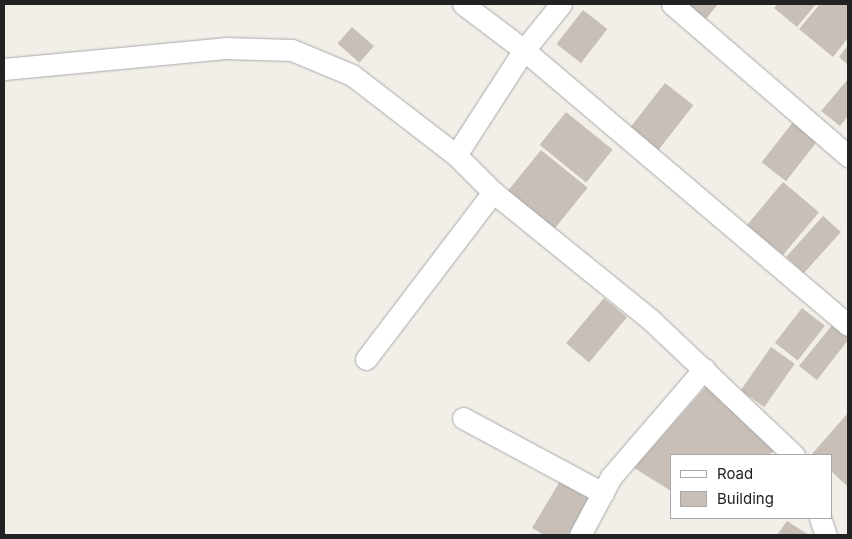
<!DOCTYPE html>
<html>
<head>
<meta charset="utf-8">
<style>
	body { margin:0 }
	#map { position:relative; width:852px; height:539px; overflow:hidden; background:#f2efe9; font-family:Inter,sans-serif }
	div>[style] { position:absolute }
	.building>* { inset:0; background:#c7bfb8; transform-origin:0 0 }
	.roads { filter:drop-shadow(0 0 1px #a9a9a9) drop-shadow(0 0 1px #a9a9a9) }
	.street>* { height:21px; margin:-10.5px; padding:0 10.5px; transform-origin:10.5px; border-radius:10.5px; background:#fff }
	span { translate:-50% -50%; white-space:nowrap; text-align:center; line-height:1.15; -webkit-text-stroke:4px #fff; paint-order:stroke }
	.frame { position:absolute; inset:0; border:5px solid #222; pointer-events:none }
	.legend { position:absolute; left:670px; top:454px; width:162px; height:65px; box-sizing:border-box; background:#fff; border:1px solid #a7a7a7; margin:0; padding:6px 9px; list-style:none; font-size:15px; color:#222 }
	.legend li { display:flex; align-items:center; gap:10px; height:25px }
	.legend b { width:25px; border:1px solid #a7a7a7 }
</style>
</head>
<body>
<div id="map">
	<div class="building">
		<i style="clip-path:polygon(688px 4px,718px 4px,706px 19px)"></i>
		<i style="clip-path:polygon(778px 4px,816px 4px,797px 27px,774px 8px)"></i>
		<i style="clip-path:polygon(820px 4px,848px 4px,848px 38px,833px 57px,799px 29px)"></i>
		<i style="left:583px;top:10px;width:31px;height:43px;rotate:38deg"></i>
		<i style="left:352px;top:27px;width:29px;height:22px;rotate:41deg"></i>
		<i style="clip-path:polygon(848px 45px,848px 65px,839px 57px)"></i>
		<i style="clip-path:polygon(848px 79px,848px 116px,840px 126px,821px 111px)"></i>
		<i style="left:665px;top:83px;width:36px;height:65px;rotate:38deg"></i>
		<i style="left:566px;top:112px;width:60px;height:42px;rotate:39deg"></i>
		<i style="left:793px;top:122px;width:31px;height:51px;rotate:38deg"></i>
		<i style="left:541px;top:150px;width:60px;height:53px;rotate:39deg"></i>
		<i style="left:783px;top:182px;width:47px;height:56px;rotate:40deg"></i>
		<i style="left:823px;top:216px;width:24px;height:55px;rotate:42deg"></i>
		<i style="left:604px;top:298px;width:30px;height:59px;rotate:40deg"></i>
		<i style="left:802px;top:308px;width:29px;height:44px;rotate:38deg"></i>
		<i style="clip-path:polygon(833px 324px,848px 336px,848px 340px,817px 380px,799px 366px)"></i>
		<i style="left:771px;top:347px;width:29px;height:53px;rotate:35deg"></i>
		<i style="clip-path:polygon(710px 382px,781px 445px,769px 455px,671px 455px,671px 491px,634px 468px)"></i>
		<i style="clip-path:polygon(848px 413px,848px 487px,831px 471px,831px 455px,811px 455px)"></i>
		<i style="clip-path:polygon(560px 481px,590px 499px,568px 535px,544px 535px,532px 528px)"></i>
		<i style="clip-path:polygon(787px 521px,809px 535px,777px 535px)"></i>
	</div>
	<div class="roads">
		<div class="street">
			<i style="left:463px;top:4px;width:76px;rotate:37deg"></i>
			<i style="left:524px;top:50px;width:425px;rotate:40.3deg"></i>
			<i style="left:672px;top:4px;width:233px;rotate:40.8deg"></i>
			<i style="left:4px;top:69px;width:222px;rotate:-5.4deg"></i>
			<i style="left:225px;top:48px;width:67px;rotate:1.7deg"></i>
			<i style="left:292px;top:50px;width:65px;rotate:22.6deg"></i>
			<i style="left:352px;top:75px;width:131px;rotate:37.6deg"></i>
			<i style="left:456px;top:155px;width:52px;rotate:45deg"></i>
			<i style="left:493px;top:192px;width:203px;rotate:39deg"></i>
			<i style="left:651px;top:320px;width:197px;rotate:43.4deg"></i>
			<i style="left:456px;top:155px;width:125px;rotate:-57.1deg"></i>
			<i style="left:524px;top:50px;width:59px;rotate:-51.2deg"></i>
			<i style="left:366px;top:359px;width:210px;rotate:-52.7deg"></i>
			<i style="left:463px;top:418px;width:159px;rotate:28.2deg"></i>
			<i style="left:820px;top:518px;width:18px;rotate:71deg"></i>
			<i style="left:580px;top:535px;width:66px;rotate:-61.9deg"></i>
			<i style="left:611px;top:477px;width:143px;rotate:-49.3deg"></i>
		</div>
	</div>
	<div class="frame"></div>
	<ul class="legend">
	<li><b style="height:6px;background:#fff"></b>Road</li>
	<li><b style="height:14px;background:#c7bfb8"></b>Building</li>
	</ul>
</div>
</body>
</html>
